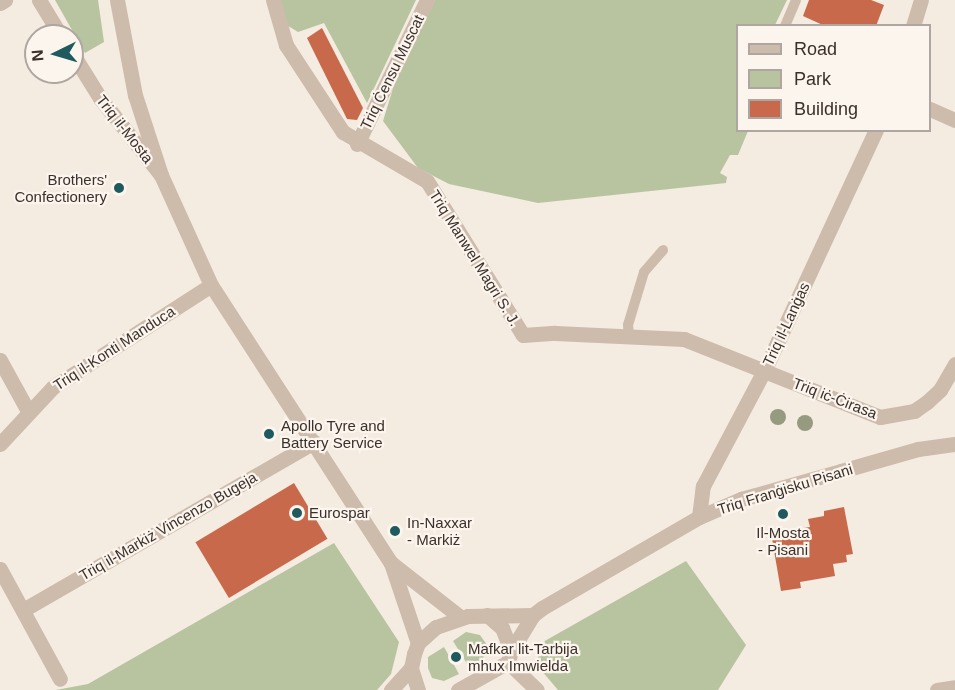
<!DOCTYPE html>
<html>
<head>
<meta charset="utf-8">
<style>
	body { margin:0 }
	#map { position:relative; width:955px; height:690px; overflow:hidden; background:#f4ebe1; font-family:Helvetica,sans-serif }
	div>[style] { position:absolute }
	.green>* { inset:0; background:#b8c4a0 }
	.building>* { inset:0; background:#c8694b; transform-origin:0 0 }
	.service>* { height:10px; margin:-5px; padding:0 5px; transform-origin:5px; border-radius:5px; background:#cdbbac }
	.minor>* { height:15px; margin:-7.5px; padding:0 7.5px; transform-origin:7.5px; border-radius:7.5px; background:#cdbbac }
	.tertiary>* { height:15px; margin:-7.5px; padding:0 7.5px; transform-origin:7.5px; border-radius:7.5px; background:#cdbbac }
	.trees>* { width:16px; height:16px; margin:-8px; border-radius:50%; background:#969b7f }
	.dots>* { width:16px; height:16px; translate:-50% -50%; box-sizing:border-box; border:3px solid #fbf5ee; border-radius:50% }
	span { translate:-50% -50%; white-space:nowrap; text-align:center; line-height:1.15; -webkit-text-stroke:4.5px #fbf5ee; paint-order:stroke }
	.street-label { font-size:15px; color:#3b302b }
	.poi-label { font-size:15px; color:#3b302b }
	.right { translate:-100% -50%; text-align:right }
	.left { translate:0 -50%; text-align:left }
	.legend { position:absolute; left:736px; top:24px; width:195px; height:108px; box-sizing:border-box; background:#fbf5ee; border:2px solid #aea6a0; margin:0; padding:8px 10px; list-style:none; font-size:18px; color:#3b302b }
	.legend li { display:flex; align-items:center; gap:12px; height:30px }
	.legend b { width:30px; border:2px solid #aea6a0 }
	.north { position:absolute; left:24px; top:24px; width:60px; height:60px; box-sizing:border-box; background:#fbf5ee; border:2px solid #aea6a0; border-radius:50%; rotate:265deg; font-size:16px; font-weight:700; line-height:24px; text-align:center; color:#3b302b }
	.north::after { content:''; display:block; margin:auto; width:21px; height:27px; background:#1f5a5e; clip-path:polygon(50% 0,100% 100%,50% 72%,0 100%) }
</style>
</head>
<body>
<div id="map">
	<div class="green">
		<i style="clip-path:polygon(55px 0,98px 0,104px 42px,85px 53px)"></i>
		<i style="clip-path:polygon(277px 0,416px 0,367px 103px,324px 23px,298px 32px,285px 24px)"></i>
		<i style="clip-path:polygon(435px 0,787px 0,775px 25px,738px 26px,738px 130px,748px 131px,738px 155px,730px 155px,720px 173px,727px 177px,726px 183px,538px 203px,449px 184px,418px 168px,383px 121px,394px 85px)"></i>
		<i style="clip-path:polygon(334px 543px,399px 642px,391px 674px,377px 690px,56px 690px,88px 684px)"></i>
		<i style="clip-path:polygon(686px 561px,746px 645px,718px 690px,558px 690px,536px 664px,543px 642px)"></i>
		<i style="clip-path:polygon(466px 632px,480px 635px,487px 645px,483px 659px,469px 667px,453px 641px)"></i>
		<i style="clip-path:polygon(444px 647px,459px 674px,444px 681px,432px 678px,428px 668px,428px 657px)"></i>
	</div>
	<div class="building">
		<i style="clip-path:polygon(809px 0,871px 0,884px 5px,876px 26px,825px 26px,803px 16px)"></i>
		<i style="clip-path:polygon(322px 28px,363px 108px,357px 120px,347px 119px,307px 38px)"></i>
		<i style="left:294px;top:483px;width:65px;height:115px;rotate:59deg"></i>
		<i style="clip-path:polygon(844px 507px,853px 554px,846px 555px,847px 562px,833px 564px,835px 576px,800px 582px,801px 588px,781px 591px,771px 533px,810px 527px,808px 519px,824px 516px,824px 511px)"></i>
	</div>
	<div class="service">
		<i style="left:785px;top:26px;width:28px;rotate:-67deg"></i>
		<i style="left:629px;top:336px;width:11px;rotate:-95deg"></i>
		<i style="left:628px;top:325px;width:55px;rotate:-73.2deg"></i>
		<i style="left:644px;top:272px;width:29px;rotate:-49deg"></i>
	</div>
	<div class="minor">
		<i style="left:39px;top:0;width:42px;rotate:58.6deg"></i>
		<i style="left:273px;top:0;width:47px;rotate:73.9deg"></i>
		<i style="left:286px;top:45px;width:104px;rotate:56.8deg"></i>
		<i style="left:343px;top:132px;width:97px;rotate:30.3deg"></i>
		<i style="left:427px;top:181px;width:181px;rotate:58.1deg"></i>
		<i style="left:523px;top:335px;width:32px;rotate:-4deg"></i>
		<i style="left:555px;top:333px;width:129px;rotate:2.7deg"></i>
		<i style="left:684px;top:339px;width:211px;rotate:21.7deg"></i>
		<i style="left:880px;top:417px;width:35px;rotate:-10deg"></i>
		<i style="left:914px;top:411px;width:16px;rotate:-35deg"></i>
		<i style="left:927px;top:402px;width:18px;rotate:-43deg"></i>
		<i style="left:940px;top:390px;width:30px;rotate:-60deg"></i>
		<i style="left:0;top:3px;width:6px;rotate:-31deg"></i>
		<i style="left:913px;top:26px;width:27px;rotate:-73deg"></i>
		<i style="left:72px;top:53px;width:53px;rotate:58.1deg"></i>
		<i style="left:100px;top:98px;width:98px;rotate:51.6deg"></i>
		<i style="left:930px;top:109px;width:27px;rotate:24deg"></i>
		<i style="left:357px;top:144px;width:160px;rotate:-64.1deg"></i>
		<i style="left:0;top:360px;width:58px;rotate:61.2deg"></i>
		<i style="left:0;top:444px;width:78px;rotate:-47.1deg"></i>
		<i style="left:53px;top:387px;width:188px;rotate:-32.8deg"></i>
		<i style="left:699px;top:517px;width:31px;rotate:-83deg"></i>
		<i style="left:703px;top:486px;width:130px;rotate:-62.1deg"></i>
		<i style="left:764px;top:371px;width:266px;rotate:-65.1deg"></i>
		<i style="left:0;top:569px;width:125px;rotate:61.4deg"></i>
		<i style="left:23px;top:610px;width:336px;rotate:-30deg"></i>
		<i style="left:937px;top:690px;width:18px;rotate:-9deg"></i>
	</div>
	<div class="tertiary">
		<i style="left:117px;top:0;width:97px;rotate:79.3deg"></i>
		<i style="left:135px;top:95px;width:84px;rotate:72deg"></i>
		<i style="left:161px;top:175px;width:121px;rotate:65.6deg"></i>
		<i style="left:211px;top:285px;width:331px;rotate:57.1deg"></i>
		<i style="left:391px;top:563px;width:84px;rotate:71.4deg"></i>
		<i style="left:391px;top:563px;width:88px;rotate:38deg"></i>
		<i style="left:511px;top:651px;width:42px;rotate:-58.6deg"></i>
		<i style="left:533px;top:615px;width:11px;rotate:-38deg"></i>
		<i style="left:542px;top:608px;width:181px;rotate:-30.1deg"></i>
		<i style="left:699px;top:517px;width:46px;rotate:-23.2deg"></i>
		<i style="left:741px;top:499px;width:104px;rotate:-15.6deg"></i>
		<i style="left:841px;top:471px;width:80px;rotate:-15.9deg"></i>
		<i style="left:918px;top:449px;width:37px;rotate:-8deg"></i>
		<i style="left:508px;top:662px;width:40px;rotate:44deg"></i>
		<i style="left:391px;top:690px;width:30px;rotate:-48deg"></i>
		<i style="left:418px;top:690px;width:23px;rotate:-108deg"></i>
		<i style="left:411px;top:668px;width:14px;rotate:-78deg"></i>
		<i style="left:414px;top:654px;width:12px;rotate:-70deg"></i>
		<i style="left:418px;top:643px;width:24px;rotate:-42deg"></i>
		<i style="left:436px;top:627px;width:34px;rotate:-19deg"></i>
		<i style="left:468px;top:616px;width:65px;rotate:-0.9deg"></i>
		<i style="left:458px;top:690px;width:57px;rotate:-29.2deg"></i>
		<i style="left:508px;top:662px;width:11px;rotate:-75deg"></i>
		<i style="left:511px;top:651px;width:25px;rotate:-111deg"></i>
		<i style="left:502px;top:628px;width:20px;rotate:-139deg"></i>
	</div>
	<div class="trees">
		<i style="left:778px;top:417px"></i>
		<i style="left:805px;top:423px"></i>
	</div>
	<div class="dots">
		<i style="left:119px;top:188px;background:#1f5a5e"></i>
		<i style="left:269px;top:434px;background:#1f5a5e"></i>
		<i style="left:297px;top:513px;background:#1f5a5e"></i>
		<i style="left:783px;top:514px;background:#1f5a5e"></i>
		<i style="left:395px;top:531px;background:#1f5a5e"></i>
		<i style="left:456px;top:657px;background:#1f5a5e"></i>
	</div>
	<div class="street-label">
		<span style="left:392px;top:72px;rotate:-64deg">Triq Ċensu Muscat</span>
		<span style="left:125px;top:129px;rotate:52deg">Triq il-Mosta</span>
		<span style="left:475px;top:258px;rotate:58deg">Triq Manwel Magri S. J.</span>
		<span style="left:786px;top:324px;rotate:-65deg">Triq il-Lanġas</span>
		<span style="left:114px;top:348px;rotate:-33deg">Triq il-Konti Manduca</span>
		<span style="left:835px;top:398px;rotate:21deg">Triq iċ-Ċirasa</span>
		<span style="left:785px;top:489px;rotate:-17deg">Triq Franġisku Pisani</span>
		<span style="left:168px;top:526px;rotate:-30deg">Triq il-Markiż Vincenzo Bugeja</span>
	</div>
	<div class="poi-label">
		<span class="right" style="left:107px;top:188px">Brothers'<br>Confectionery</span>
		<span class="left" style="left:281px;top:434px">Apollo Tyre and<br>Battery Service</span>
		<span class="left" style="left:309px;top:513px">Eurospar</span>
		<span class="left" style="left:407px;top:531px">In-Naxxar<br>- Markiż</span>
		<span style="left:783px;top:541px">Il-Mosta<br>- Pisani</span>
		<span class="left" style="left:468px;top:657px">Mafkar lit-Tarbija<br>mhux Imwielda</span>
	</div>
	<ul class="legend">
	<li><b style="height:8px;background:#cdbbac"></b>Road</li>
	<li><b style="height:16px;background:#b8c4a0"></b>Park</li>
	<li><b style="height:16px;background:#c8694b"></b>Building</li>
	</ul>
	<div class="north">N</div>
</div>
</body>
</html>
